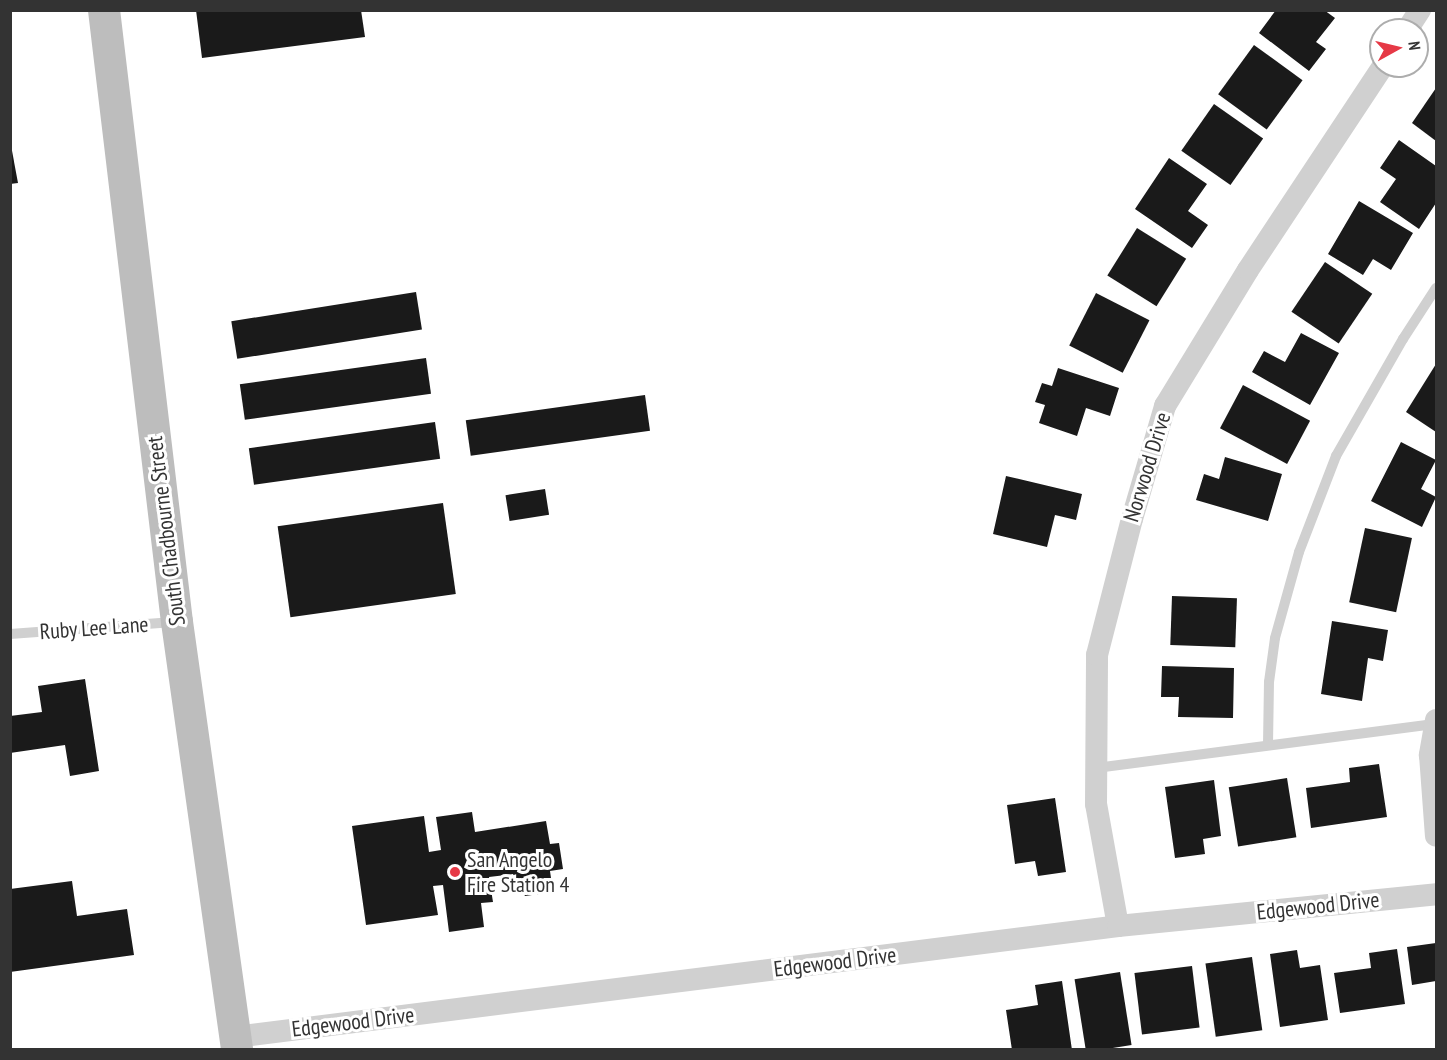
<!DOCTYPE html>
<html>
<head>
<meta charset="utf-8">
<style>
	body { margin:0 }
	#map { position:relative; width:1447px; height:1060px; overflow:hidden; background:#fff; font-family:"PT Sans Narrow",sans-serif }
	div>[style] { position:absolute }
	.building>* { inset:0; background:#1a1a1a; transform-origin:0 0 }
	.service>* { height:10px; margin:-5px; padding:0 5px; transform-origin:5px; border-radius:5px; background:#d0d0d0 }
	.minor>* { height:22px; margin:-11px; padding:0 11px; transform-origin:11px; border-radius:11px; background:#d0d0d0 }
	.secondary>* { height:32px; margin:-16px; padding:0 16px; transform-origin:16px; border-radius:16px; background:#bdbdbd }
	.dots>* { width:16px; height:16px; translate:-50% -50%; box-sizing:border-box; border:3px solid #fff; border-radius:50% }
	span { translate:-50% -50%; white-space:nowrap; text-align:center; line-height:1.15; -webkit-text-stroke:6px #fff; paint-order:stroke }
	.street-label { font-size:22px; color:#333 }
	.poi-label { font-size:22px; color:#333 }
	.left { translate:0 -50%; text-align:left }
	.frame { position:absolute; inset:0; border:12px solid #333; pointer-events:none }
	.north { position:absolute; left:1369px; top:18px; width:60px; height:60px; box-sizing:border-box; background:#fff; border:2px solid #adadad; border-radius:50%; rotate:82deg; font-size:16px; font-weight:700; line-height:24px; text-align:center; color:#333 }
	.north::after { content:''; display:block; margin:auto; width:21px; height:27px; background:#e63946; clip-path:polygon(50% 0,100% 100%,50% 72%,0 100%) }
</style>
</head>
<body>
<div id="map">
	<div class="building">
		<i style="clip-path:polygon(196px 10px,361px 10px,365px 37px,202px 58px)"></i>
		<i style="clip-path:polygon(1276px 10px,1324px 10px,1335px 18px,1316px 42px,1326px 49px,1309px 71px,1259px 33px)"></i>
		<i style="left:1254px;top:45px;width:60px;height:61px;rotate:36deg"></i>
		<i style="clip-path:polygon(1436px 88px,1436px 141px,1412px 123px)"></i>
		<i style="left:1214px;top:104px;width:60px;height:57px;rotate:35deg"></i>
		<i style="clip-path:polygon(10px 140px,18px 183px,10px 184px)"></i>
		<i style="clip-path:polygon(1399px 140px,1436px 166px,1436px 203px,1419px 229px,1380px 202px,1396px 179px,1380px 168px)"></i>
		<i style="clip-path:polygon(1169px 158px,1207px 184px,1188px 211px,1208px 225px,1192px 248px,1135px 209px)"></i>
		<i style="clip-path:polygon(1359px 201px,1413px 233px,1391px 270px,1373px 259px,1363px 275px,1328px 254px)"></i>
		<i style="left:1137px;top:228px;width:58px;height:56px;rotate:32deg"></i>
		<i style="left:1325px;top:262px;width:57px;height:60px;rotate:34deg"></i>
		<i style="left:416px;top:292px;width:38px;height:187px;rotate:81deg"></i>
		<i style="left:1096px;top:293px;width:60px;height:59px;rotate:27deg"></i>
		<i style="clip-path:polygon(1301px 333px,1339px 353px,1310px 405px,1252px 372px,1264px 351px,1285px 362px)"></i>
		<i style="left:426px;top:358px;width:36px;height:188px;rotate:82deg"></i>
		<i style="clip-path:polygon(1436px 364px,1436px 432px,1406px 412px)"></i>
		<i style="clip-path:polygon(1058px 368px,1119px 388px,1110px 416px,1086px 408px,1077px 436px,1039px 423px,1045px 405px,1035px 402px,1042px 383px,1052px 386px)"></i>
		<i style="left:1243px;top:385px;width:76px;height:49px;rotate:28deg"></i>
		<i style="left:645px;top:395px;width:36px;height:181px;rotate:82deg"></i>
		<i style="left:435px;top:422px;width:37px;height:188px;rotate:82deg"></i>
		<i style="clip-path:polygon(1401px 442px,1436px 460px,1421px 489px,1436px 497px,1422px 527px,1371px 501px)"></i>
		<i style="clip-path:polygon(1225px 457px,1282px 474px,1268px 521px,1196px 500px,1204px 474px,1219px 479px)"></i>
		<i style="clip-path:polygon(1006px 476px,1082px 494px,1076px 520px,1055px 515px,1047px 547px,993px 534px)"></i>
		<i style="left:545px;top:489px;width:26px;height:40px;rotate:81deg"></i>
		<i style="left:443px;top:503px;width:92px;height:167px;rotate:82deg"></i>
		<i style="left:1365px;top:528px;width:48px;height:76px;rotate:12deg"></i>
		<i style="left:1172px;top:596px;width:65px;height:49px;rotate:2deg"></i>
		<i style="clip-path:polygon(1332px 621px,1388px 630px,1383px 661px,1368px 658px,1362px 701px,1321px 694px)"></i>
		<i style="clip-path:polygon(1162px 666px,1234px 668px,1233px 718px,1178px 717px,1179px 697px,1161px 697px)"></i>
		<i style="clip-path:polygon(85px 679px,99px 771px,70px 776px,65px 745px,10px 753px,10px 716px,42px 712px,38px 686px)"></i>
		<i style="clip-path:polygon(1379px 764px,1387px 817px,1311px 828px,1306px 788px,1350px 782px,1349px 768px)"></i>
		<i style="left:1287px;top:778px;width:60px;height:59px;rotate:81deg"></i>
		<i style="clip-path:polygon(1214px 780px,1221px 836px,1203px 839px,1205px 854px,1175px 858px,1165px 787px)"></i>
		<i style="clip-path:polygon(1055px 798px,1066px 872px,1038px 876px,1035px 861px,1015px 864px,1007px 805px)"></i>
		<i style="clip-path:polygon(472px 812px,475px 832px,546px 821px,550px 844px,559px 843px,563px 869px,550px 871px,553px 892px,525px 896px,513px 874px,489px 877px,493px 902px,481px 903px,484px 927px,449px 932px,443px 885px,433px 886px,438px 915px,366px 925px,352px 826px,424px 816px,429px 852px,441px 850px,436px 817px)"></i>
		<i style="clip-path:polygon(72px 881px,77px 916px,127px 909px,134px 955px,10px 972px,10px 889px)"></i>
		<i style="clip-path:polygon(1436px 943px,1436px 981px,1412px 985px,1407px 947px)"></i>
		<i style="clip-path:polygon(1397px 949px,1405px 1004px,1340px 1013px,1334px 973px,1371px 968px,1369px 953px)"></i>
		<i style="clip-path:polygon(1297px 950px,1300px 968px,1320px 965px,1328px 1020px,1280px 1027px,1270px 954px)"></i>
		<i style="left:1252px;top:957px;width:74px;height:47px;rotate:82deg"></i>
		<i style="left:1192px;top:966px;width:62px;height:58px;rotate:83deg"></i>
		<i style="left:1120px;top:972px;width:74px;height:46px;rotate:81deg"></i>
		<i style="clip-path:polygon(1062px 981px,1072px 1050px,1012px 1050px,1006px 1010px,1038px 1005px,1035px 985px)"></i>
	</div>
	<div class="service">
		<i style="left:10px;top:634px;width:164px;rotate:-4.2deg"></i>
		<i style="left:1268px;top:745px;width:63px;rotate:-89.1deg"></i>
		<i style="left:1269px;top:682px;width:44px;rotate:-82.2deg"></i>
		<i style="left:1275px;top:638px;width:89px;rotate:-74.4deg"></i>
		<i style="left:1299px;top:552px;width:103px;rotate:-68.9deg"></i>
		<i style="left:1336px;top:456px;width:135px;rotate:-60.2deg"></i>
		<i style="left:1403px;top:339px;width:61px;rotate:-57.1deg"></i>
		<i style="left:1096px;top:768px;width:343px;rotate:-7.4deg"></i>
	</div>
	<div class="minor">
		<i style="left:1407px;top:30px;width:24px;rotate:-57deg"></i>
		<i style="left:1436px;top:720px;width:36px;rotate:100deg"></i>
		<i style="left:1430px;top:755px;width:81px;rotate:85.8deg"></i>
		<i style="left:1118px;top:926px;width:124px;rotate:-100.2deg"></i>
		<i style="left:1096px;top:804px;width:149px;rotate:-89.6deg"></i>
		<i style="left:1097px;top:655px;width:140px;rotate:-75.6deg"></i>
		<i style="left:1132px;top:519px;width:118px;rotate:-73.7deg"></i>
		<i style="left:1165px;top:406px;width:159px;rotate:-58.6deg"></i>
		<i style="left:1248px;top:270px;width:245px;rotate:-56.5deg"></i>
		<i style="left:235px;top:1037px;width:890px;rotate:-7.16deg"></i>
		<i style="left:1118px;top:926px;width:320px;rotate:-5.7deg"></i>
	</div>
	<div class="secondary">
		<i style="left:104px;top:10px;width:616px;rotate:83.2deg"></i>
		<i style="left:177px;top:622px;width:432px;rotate:82deg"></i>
	</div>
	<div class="dots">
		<i style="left:455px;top:872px;background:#e63946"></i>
	</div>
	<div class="street-label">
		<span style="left:1147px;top:467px;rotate:-73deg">Norwood Drive</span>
		<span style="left:166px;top:531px;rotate:-97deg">South Chadbourne Street</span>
		<span style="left:94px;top:628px;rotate:-4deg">Ruby Lee Lane</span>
		<span style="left:1318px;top:906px;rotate:-6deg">Edgewood Drive</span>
		<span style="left:835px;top:962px;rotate:-7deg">Edgewood Drive</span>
		<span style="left:353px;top:1022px;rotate:-7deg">Edgewood Drive</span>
	</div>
	<div class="poi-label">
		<span class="left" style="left:467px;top:872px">San Angelo<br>Fire Station 4</span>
	</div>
	<div class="frame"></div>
	<div class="north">N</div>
</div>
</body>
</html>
